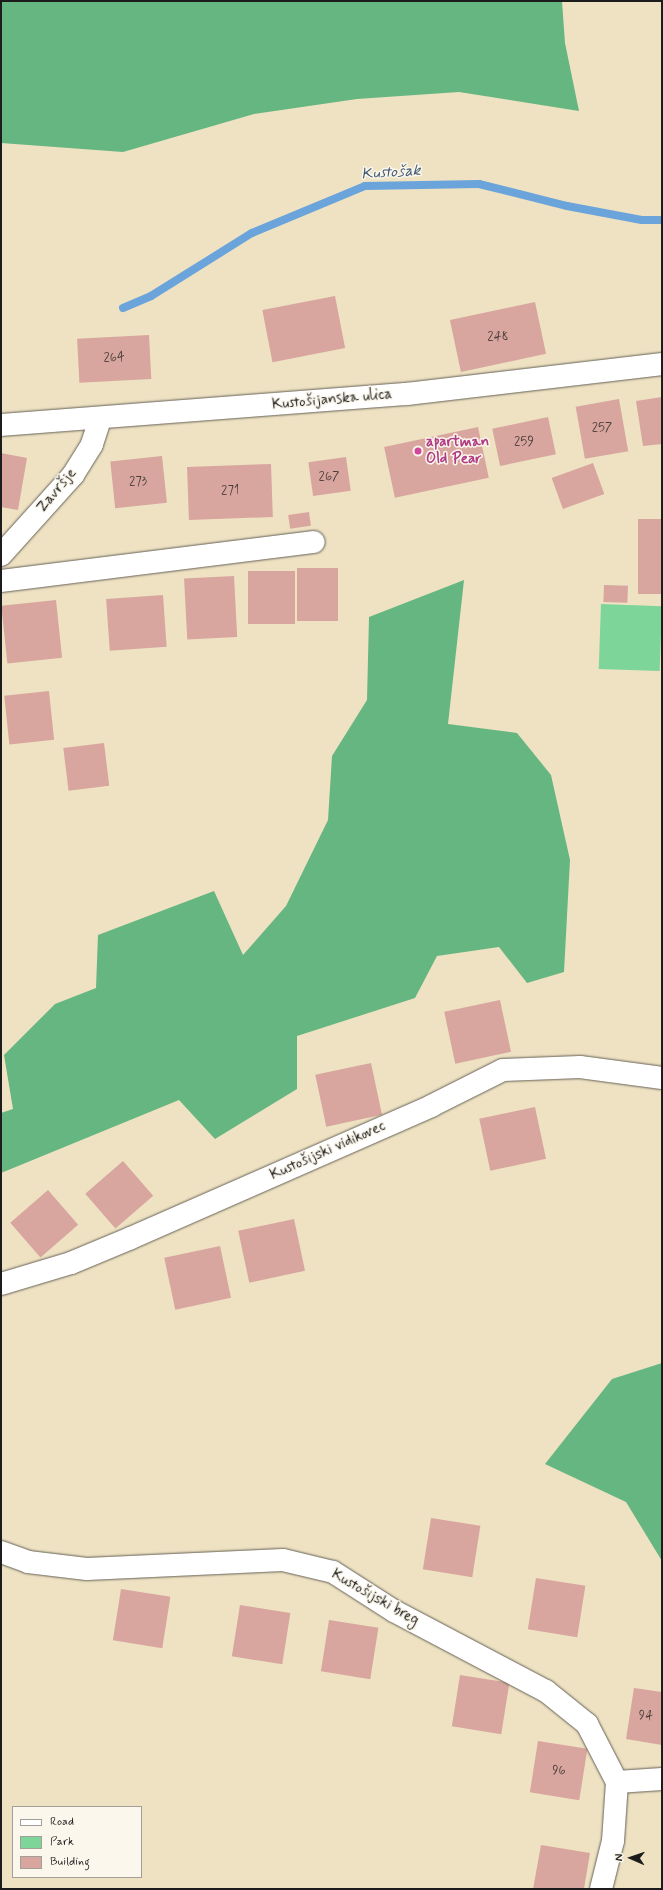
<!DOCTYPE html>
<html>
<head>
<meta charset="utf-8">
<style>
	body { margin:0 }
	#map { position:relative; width:663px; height:1890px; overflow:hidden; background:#eee2c3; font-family:Mynerve,sans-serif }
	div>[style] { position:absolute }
	.green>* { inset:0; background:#7ed599; transform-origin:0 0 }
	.forest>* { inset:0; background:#66b681 }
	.stream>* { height:8px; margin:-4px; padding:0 4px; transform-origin:4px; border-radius:4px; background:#6ba4da }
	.building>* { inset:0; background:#d8a69e; transform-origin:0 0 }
	.roads { filter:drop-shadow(0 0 1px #666156) drop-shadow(0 0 1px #666156) }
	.minor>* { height:22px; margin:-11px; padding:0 11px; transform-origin:11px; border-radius:11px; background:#fff }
	.dots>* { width:11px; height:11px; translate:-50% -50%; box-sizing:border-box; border:2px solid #fbf7ec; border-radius:50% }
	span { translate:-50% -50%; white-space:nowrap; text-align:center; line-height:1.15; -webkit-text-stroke:3px #fbf7ec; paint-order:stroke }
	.number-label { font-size:13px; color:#4b3e3c }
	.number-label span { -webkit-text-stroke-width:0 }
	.street-label { font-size:15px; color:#1c1c1c }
	.hotel-label { font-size:15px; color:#b23c85; font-weight:700 }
	.left { translate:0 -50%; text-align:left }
	.water-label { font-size:16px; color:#405971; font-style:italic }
	.frame { position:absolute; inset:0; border:2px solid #1c1c1c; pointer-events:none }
	.legend { position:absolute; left:12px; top:1806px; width:130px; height:72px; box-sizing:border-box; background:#fbf7ec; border:1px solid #a29f99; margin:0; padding:5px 7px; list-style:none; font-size:12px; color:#1c1c1c }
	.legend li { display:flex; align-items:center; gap:8px; height:20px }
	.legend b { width:20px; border:1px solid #a29f99 }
	.north { position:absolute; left:611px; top:1838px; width:40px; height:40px; -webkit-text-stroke:3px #fbf7ec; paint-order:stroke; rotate:272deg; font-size:11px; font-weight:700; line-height:16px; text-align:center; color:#1c1c1c }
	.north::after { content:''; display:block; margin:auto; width:14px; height:18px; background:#1c1c1c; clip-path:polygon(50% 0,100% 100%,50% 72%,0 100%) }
</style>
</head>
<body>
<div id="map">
	<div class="green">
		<i style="left:601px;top:604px;width:61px;height:65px;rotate:2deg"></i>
	</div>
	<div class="forest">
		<i style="clip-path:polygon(1px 1px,562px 1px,565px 43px,579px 111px,459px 92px,357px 99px,254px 114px,123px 152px,1px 143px)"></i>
		<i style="clip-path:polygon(464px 580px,448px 724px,517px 733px,551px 775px,570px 860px,564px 972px,527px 983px,499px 947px,437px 956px,415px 998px,297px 1036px,297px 1089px,215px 1139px,179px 1100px,1px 1173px,1px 1113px,13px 1109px,4px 1055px,55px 1004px,96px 988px,98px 935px,214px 891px,243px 955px,286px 906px,328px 820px,332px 756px,367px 700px,369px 617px)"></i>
		<i style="clip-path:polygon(662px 1363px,662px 1561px,626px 1502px,545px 1464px,612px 1379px)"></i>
	</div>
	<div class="stream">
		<i style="left:123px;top:308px;width:30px;rotate:-23deg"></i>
		<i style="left:151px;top:296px;width:119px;rotate:-32deg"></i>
		<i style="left:252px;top:233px;width:122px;rotate:-22.6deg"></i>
		<i style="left:365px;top:186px;width:114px;rotate:-1deg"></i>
		<i style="left:479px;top:184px;width:91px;rotate:14deg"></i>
		<i style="left:567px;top:206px;width:76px;rotate:10.6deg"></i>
		<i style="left:642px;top:220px;width:20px"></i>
	</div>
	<div class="building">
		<i style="left:335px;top:296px;width:53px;height:74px;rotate:79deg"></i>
		<i style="left:535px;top:302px;width:53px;height:87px;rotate:78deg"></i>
		<i style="left:149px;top:335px;width:44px;height:72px;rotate:87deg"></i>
		<i style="clip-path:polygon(662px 397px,662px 444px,643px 446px,636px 401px)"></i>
		<i style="left:619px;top:399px;width:53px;height:44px;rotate:80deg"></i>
		<i style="left:548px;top:417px;width:38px;height:57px;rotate:78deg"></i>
		<i style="left:478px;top:427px;width:52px;height:96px;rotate:78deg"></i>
		<i style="clip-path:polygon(1px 453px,27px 458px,18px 510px,1px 507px)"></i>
		<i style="left:162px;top:456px;width:47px;height:52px;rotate:84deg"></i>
		<i style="left:346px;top:457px;width:34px;height:38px;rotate:82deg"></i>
		<i style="left:593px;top:463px;width:33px;height:44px;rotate:70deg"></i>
		<i style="left:271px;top:464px;width:53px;height:84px;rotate:88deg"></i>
		<i style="left:309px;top:512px;width:14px;height:21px;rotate:82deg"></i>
		<i style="left:638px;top:519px;width:24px;height:75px"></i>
		<i style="left:297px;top:568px;width:41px;height:53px"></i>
		<i style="left:248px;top:571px;width:47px;height:53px"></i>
		<i style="left:234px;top:576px;width:61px;height:50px;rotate:87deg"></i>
		<i style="left:604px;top:585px;width:24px;height:17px;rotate:2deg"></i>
		<i style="left:163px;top:595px;width:52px;height:57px;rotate:86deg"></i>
		<i style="left:56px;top:600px;width:58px;height:55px;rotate:84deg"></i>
		<i style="left:49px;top:691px;width:49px;height:45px;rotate:84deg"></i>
		<i style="left:104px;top:743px;width:43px;height:41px;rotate:83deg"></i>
		<i style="left:500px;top:1000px;width:53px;height:57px;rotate:78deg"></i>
		<i style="left:371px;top:1063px;width:53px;height:57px;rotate:78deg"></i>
		<i style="left:535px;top:1107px;width:53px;height:57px;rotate:78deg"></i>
		<i style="left:123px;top:1161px;width:46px;height:50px;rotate:49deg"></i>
		<i style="left:48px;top:1190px;width:46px;height:50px;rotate:49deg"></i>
		<i style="left:294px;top:1219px;width:53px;height:57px;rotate:78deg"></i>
		<i style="left:220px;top:1246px;width:53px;height:57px;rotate:78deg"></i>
		<i style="left:431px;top:1518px;width:50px;height:52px;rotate:9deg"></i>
		<i style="left:536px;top:1578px;width:50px;height:52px;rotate:9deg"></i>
		<i style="left:121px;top:1589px;width:50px;height:52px;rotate:9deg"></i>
		<i style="left:240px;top:1605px;width:51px;height:52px;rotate:9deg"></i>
		<i style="left:329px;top:1620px;width:50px;height:52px;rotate:9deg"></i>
		<i style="left:460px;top:1675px;width:50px;height:52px;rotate:9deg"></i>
		<i style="clip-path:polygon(634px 1688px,662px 1692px,662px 1745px,626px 1739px)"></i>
		<i style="left:538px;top:1741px;width:50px;height:52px;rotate:9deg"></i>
		<i style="clip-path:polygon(541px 1845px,590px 1853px,584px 1889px,533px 1889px)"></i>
	</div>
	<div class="roads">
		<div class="minor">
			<i style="left:1px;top:425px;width:407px;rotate:-4.4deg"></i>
			<i style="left:407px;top:394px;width:257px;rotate:-6.7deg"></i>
			<i style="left:1px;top:555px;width:108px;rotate:-48deg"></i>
			<i style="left:73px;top:475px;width:36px;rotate:-58deg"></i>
			<i style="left:92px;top:444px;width:26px;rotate:-72deg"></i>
			<i style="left:1px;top:581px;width:315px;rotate:-7.1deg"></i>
			<i style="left:1px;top:1284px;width:73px;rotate:-16.7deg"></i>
			<i style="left:71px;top:1263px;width:65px;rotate:-22.6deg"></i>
			<i style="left:131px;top:1238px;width:328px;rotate:-23.7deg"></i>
			<i style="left:431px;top:1106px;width:80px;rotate:-26.6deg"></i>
			<i style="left:503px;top:1070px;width:77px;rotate:-2.2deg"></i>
			<i style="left:580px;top:1067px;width:83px;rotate:7.6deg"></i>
			<i style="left:1px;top:1552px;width:29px;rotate:20deg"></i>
			<i style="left:28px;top:1562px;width:59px;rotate:6.8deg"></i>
			<i style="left:87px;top:1569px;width:196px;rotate:-2.6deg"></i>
			<i style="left:283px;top:1560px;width:51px;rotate:13.5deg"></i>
			<i style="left:333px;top:1572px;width:72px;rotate:32.6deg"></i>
			<i style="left:394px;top:1611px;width:172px;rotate:27.8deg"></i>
			<i style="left:546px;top:1691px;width:53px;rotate:38.8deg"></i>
			<i style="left:587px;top:1724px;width:65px;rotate:62.7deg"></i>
			<i style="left:617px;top:1782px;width:45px;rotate:-3.8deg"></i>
			<i style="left:601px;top:1889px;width:49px;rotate:-76deg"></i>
			<i style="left:613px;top:1841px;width:59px;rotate:-86.1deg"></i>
		</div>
	</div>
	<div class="dots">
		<i style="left:418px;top:451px;background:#d1479c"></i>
	</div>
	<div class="number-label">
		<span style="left:498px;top:337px">248</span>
		<span style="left:114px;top:358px">264</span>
		<span style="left:602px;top:428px">257</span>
		<span style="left:524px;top:442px">259</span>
		<span style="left:329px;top:477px">267</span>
		<span style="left:138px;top:482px">273</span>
		<span style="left:230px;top:491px">271</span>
		<span style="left:646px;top:1716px">94</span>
		<span style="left:559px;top:1771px">96</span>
	</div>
	<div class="street-label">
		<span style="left:332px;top:400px;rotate:-5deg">Kustošijanska ulica</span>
		<span style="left:57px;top:491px;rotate:-50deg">Završje</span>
		<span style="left:328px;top:1151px;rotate:-24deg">Kustošijski vidikovec</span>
		<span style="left:375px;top:1598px;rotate:30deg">Kustošijski breg</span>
	</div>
	<div class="hotel-label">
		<span class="left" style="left:426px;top:451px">apartman<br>Old Pear</span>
	</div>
	<div class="water-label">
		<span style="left:391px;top:173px;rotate:-4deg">Kustošak</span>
	</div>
	<div class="frame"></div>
	<ul class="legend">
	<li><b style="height:5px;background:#fff"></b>Road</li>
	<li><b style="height:11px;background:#7ed599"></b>Park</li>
	<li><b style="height:11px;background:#d8a69e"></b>Building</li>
	</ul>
	<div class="north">N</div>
</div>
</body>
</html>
